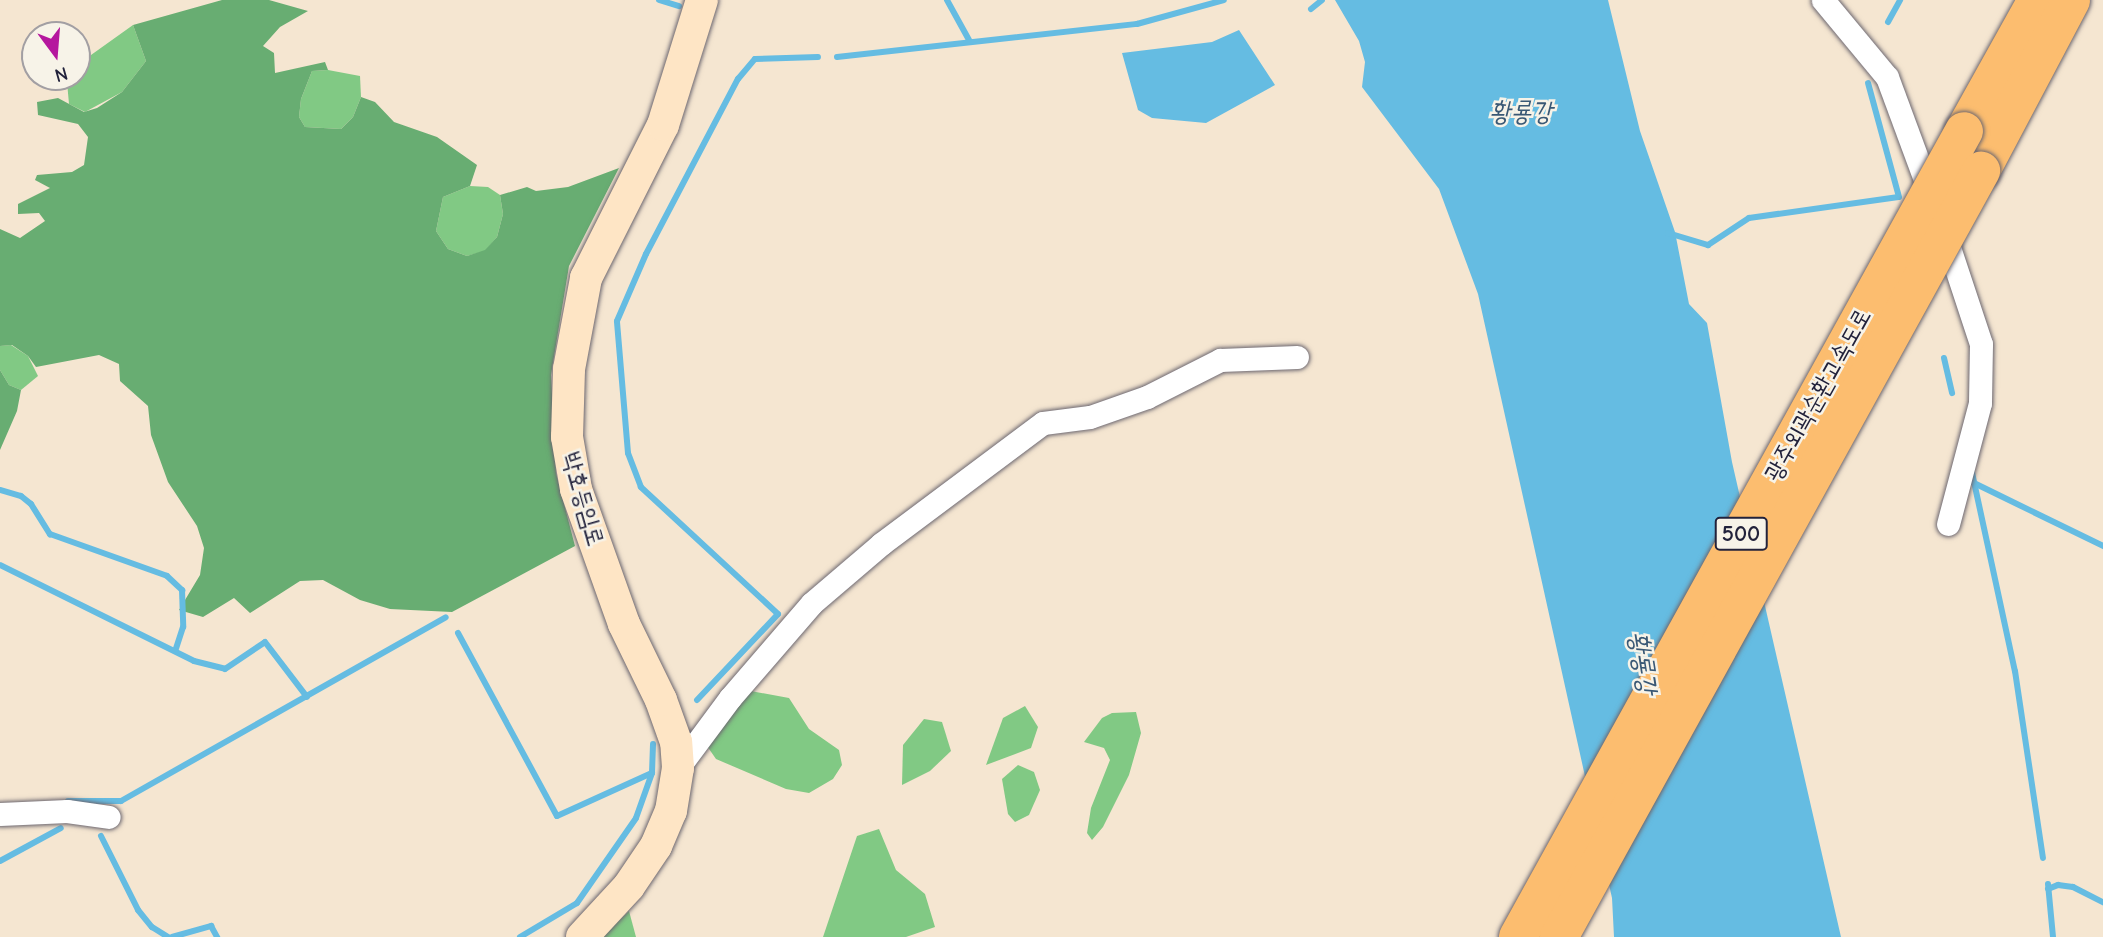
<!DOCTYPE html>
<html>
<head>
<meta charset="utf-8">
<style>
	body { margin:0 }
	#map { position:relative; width:2103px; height:937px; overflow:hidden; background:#f5e6d1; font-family:"Comic Neue","Poor Story",sans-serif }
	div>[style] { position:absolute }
	.green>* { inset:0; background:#81c984 }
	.forest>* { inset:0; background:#68ad72 }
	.water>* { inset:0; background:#65bce2 }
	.stream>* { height:6px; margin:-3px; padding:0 3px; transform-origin:3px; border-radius:3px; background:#65bce2 }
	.roads { filter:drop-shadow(0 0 2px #6c6770) drop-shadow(0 0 2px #6c6770) }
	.street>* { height:23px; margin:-11.5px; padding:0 11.5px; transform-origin:11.5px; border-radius:11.5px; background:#fff }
	.secondary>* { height:32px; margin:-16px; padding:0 16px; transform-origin:16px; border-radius:16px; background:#fee5c5 }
	.highway>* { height:38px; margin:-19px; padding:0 19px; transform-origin:19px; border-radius:19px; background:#fcbd6f }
	.bridges { filter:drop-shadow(0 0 2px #6c6770) drop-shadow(0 0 2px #6c6770) }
	.highway-bridge>* { height:38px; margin:-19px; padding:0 19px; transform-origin:19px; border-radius:19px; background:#fcbd6f }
	span { translate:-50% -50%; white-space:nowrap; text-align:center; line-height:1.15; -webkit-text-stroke:5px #f7f3e8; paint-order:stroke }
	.shield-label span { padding:2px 5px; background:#f7f3e8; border:2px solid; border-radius:5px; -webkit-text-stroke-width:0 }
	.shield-label { font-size:23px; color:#22223b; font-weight:700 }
	.street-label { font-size:24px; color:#22223b }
	.water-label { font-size:26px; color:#395875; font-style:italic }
	.north { position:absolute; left:21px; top:21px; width:70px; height:70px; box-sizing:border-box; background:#f7f3e8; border:2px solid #a29fa3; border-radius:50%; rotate:164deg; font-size:19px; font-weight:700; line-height:28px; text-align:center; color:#22223b }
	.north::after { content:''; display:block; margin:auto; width:24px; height:32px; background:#b5179e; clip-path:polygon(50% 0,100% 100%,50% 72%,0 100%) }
</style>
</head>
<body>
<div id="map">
	<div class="green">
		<i style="clip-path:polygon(133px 25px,146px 61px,122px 92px,85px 112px,69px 104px,67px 82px,69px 77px,77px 77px,77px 65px)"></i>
		<i style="clip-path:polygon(328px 70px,360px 76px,361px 97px,353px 117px,341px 129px,305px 127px,299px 117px,301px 99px,312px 71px)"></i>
		<i style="clip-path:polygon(470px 186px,488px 187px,500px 195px,503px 214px,497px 237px,485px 251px,467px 256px,448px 249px,436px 231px,443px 197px)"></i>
		<i style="clip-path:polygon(11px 345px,28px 356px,38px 376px,21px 390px,9px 385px,0 370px,0 346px)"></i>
		<i style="clip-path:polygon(740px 689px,789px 698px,809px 729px,839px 750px,842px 765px,833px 779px,809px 793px,786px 789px,716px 759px,707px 746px)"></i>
		<i style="clip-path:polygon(1025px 706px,1038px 727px,1031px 748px,986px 765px,1003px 718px)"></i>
		<i style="clip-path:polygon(1136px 712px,1141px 733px,1129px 775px,1103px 827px,1092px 840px,1087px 833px,1091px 808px,1110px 760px,1104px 748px,1084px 742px,1102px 718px,1112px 713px)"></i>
		<i style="clip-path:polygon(924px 719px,942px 722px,951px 751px,930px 771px,902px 785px,903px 745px)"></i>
		<i style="clip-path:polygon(1018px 765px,1034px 772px,1040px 790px,1029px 815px,1015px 822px,1008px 814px,1002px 779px)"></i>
		<i style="clip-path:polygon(879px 829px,896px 870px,925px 894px,935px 927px,906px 937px,823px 937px,857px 836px)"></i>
		<i style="clip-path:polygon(629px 911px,636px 937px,602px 937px)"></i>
	</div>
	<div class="forest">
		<i style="clip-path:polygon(222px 0,269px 0,308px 11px,280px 27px,263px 46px,274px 53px,275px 73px,325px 62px,328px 70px,312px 71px,301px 99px,299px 117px,305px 127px,341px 129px,353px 117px,361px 97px,375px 102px,394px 122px,437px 137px,477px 165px,470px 186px,443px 197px,436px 231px,448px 249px,467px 256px,485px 250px,497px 237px,503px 214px,500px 195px,527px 187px,536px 191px,568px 187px,619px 168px,569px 266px,551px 375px,556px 473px,575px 546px,452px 612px,390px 609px,360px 600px,323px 580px,300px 581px,250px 613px,234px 598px,203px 617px,179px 610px,200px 575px,204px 548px,197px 526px,168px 482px,151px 435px,148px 406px,120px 381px,119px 364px,99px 355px,36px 367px,28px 356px,12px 345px,0 346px,0 229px,20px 238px,45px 221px,39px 213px,18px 214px,18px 204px,50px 188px,35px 180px,37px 175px,72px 172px,84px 165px,88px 137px,78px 124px,38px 115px,37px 102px,58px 98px,84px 112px,97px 108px,122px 92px,146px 61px,133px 25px)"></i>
		<i style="clip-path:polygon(0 370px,9px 385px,21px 390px,17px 411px,0 450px)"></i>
	</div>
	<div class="water">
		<i style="clip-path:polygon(1335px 0,1608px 0,1640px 131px,1675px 232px,1689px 304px,1707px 323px,1732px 462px,1841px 937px,1614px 937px,1612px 898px,1478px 294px,1439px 189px,1362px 87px,1365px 62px,1359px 41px)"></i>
		<i style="clip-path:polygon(1239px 30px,1275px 85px,1206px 123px,1152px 118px,1138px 110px,1122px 53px,1212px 42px)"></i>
	</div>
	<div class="stream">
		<i style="left:659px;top:0;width:21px;rotate:17deg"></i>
		<i style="left:947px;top:0;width:46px;rotate:61.2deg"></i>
		<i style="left:1311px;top:9px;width:14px;rotate:-39deg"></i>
		<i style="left:1888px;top:22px;width:25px;rotate:-61deg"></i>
		<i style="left:837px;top:57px;width:302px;rotate:-6.3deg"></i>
		<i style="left:1137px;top:24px;width:90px;rotate:-15.4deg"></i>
		<i style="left:1668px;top:233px;width:42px;rotate:16.7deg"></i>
		<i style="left:1708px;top:245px;width:49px;rotate:-33.4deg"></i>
		<i style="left:1749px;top:218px;width:151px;rotate:-8deg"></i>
		<i style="left:1899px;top:197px;width:118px;rotate:-105.2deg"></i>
		<i style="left:1944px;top:358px;width:36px;rotate:77deg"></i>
		<i style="left:1971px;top:468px;width:208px;rotate:77.8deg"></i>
		<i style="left:2015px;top:671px;width:189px;rotate:81.5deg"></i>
		<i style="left:1974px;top:483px;width:144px;rotate:26deg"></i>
		<i style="left:0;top:490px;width:22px;rotate:16deg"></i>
		<i style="left:21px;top:496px;width:13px;rotate:39deg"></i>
		<i style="left:31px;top:504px;width:36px;rotate:58deg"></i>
		<i style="left:50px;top:534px;width:124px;rotate:19.7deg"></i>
		<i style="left:167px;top:576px;width:21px;rotate:43deg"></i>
		<i style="left:182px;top:590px;width:37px;rotate:88deg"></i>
		<i style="left:183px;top:627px;width:25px;rotate:108deg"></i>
		<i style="left:0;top:565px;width:216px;rotate:26.3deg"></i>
		<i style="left:194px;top:661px;width:32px;rotate:14deg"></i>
		<i style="left:225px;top:669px;width:48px;rotate:-34deg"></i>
		<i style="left:265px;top:642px;width:69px;rotate:52.6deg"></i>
		<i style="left:458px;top:633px;width:208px;rotate:61.6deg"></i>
		<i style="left:557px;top:816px;width:104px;rotate:-24.4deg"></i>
		<i style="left:652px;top:773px;width:29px;rotate:-88deg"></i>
		<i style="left:697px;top:700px;width:118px;rotate:-46.7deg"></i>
		<i style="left:778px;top:614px;width:187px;rotate:-137.2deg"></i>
		<i style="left:641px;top:487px;width:36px;rotate:-111deg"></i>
		<i style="left:628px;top:453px;width:132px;rotate:-94.8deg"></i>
		<i style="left:617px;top:321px;width:73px;rotate:-66.6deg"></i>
		<i style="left:646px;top:254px;width:198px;rotate:-62.3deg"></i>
		<i style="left:738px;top:79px;width:26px;rotate:-50deg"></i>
		<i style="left:755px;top:59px;width:63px;rotate:-1.8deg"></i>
		<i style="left:68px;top:801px;width:53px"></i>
		<i style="left:121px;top:801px;width:373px;rotate:-29.5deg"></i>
		<i style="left:101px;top:836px;width:83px;rotate:63.4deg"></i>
		<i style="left:138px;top:910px;width:22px;rotate:51deg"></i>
		<i style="left:152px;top:927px;width:19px;rotate:32deg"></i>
		<i style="left:0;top:861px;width:69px;rotate:-28.4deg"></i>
		<i style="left:2048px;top:884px;width:53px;rotate:84.6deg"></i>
		<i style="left:2048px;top:889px;width:11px;rotate:-22deg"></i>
		<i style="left:2058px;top:885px;width:15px;rotate:8deg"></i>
		<i style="left:2073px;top:887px;width:34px;rotate:27deg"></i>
		<i style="left:172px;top:937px;width:41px;rotate:-15.8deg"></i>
		<i style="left:211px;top:926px;width:13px;rotate:61deg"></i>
		<i style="left:520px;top:937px;width:66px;rotate:-30.8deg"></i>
		<i style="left:577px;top:903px;width:103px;rotate:-55.2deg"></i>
		<i style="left:636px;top:818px;width:48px;rotate:-70.4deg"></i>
	</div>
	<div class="roads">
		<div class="street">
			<i style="left:1823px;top:0;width:100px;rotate:50.3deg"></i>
			<i style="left:1887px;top:77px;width:127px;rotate:69.7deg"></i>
			<i style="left:1944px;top:232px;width:118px;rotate:71.7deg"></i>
			<i style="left:1981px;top:344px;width:59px;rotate:91deg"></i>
			<i style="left:1980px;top:403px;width:125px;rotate:104.8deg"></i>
			<i style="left:678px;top:768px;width:87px;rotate:-53.4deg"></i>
			<i style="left:730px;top:698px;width:125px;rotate:-49.2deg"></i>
			<i style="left:812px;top:603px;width:91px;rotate:-40.5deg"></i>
			<i style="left:881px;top:544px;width:202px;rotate:-36.8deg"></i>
			<i style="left:1043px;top:423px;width:47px;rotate:-7.3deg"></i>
			<i style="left:1090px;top:417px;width:60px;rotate:-19.3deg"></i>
			<i style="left:1147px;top:397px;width:82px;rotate:-26.9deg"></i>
			<i style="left:1220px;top:360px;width:77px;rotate:-2.2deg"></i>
			<i style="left:0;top:814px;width:67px;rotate:-2.6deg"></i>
			<i style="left:67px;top:811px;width:42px;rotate:8.1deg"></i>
		</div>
		<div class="secondary">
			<i style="left:582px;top:937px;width:69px;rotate:-47.3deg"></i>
			<i style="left:629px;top:886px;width:48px;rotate:-56deg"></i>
			<i style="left:656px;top:846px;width:38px;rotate:-67deg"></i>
			<i style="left:671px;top:811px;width:44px;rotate:-80.8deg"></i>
			<i style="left:678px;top:768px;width:26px;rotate:-94deg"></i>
			<i style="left:676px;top:742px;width:45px;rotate:-109.7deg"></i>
			<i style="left:661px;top:700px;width:85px;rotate:-116deg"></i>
			<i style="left:624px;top:624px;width:143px;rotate:-109.6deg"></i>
			<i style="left:576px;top:489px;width:53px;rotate:-99.8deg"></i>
			<i style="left:567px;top:437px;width:68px;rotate:-88.3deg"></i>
			<i style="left:569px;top:369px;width:93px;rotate:-79.4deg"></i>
			<i style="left:586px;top:278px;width:171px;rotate:-63.3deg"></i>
			<i style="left:663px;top:125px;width:131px;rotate:-72.7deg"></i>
		</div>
		<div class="highway">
			<i style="left:1964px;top:131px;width:150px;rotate:-60.9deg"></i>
			<i style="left:1981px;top:171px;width:193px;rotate:-62.2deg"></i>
		</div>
	</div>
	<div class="bridges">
		<div class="highway-bridge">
			<i style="left:1518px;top:937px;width:921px;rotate:-61.04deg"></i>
			<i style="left:1559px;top:937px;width:875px;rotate:-61.15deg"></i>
		</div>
	</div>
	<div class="shield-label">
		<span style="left:1741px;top:534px">500</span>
	</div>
	<div class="street-label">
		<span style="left:1818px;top:395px;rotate:-61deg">광주외곽순환고속도로</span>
		<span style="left:583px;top:499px;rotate:74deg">박호등임로</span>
	</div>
	<div class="water-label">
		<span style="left:1521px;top:113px">황룡강</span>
		<span style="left:1642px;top:663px;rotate:81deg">황룡강</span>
	</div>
	<div class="north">N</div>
</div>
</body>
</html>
